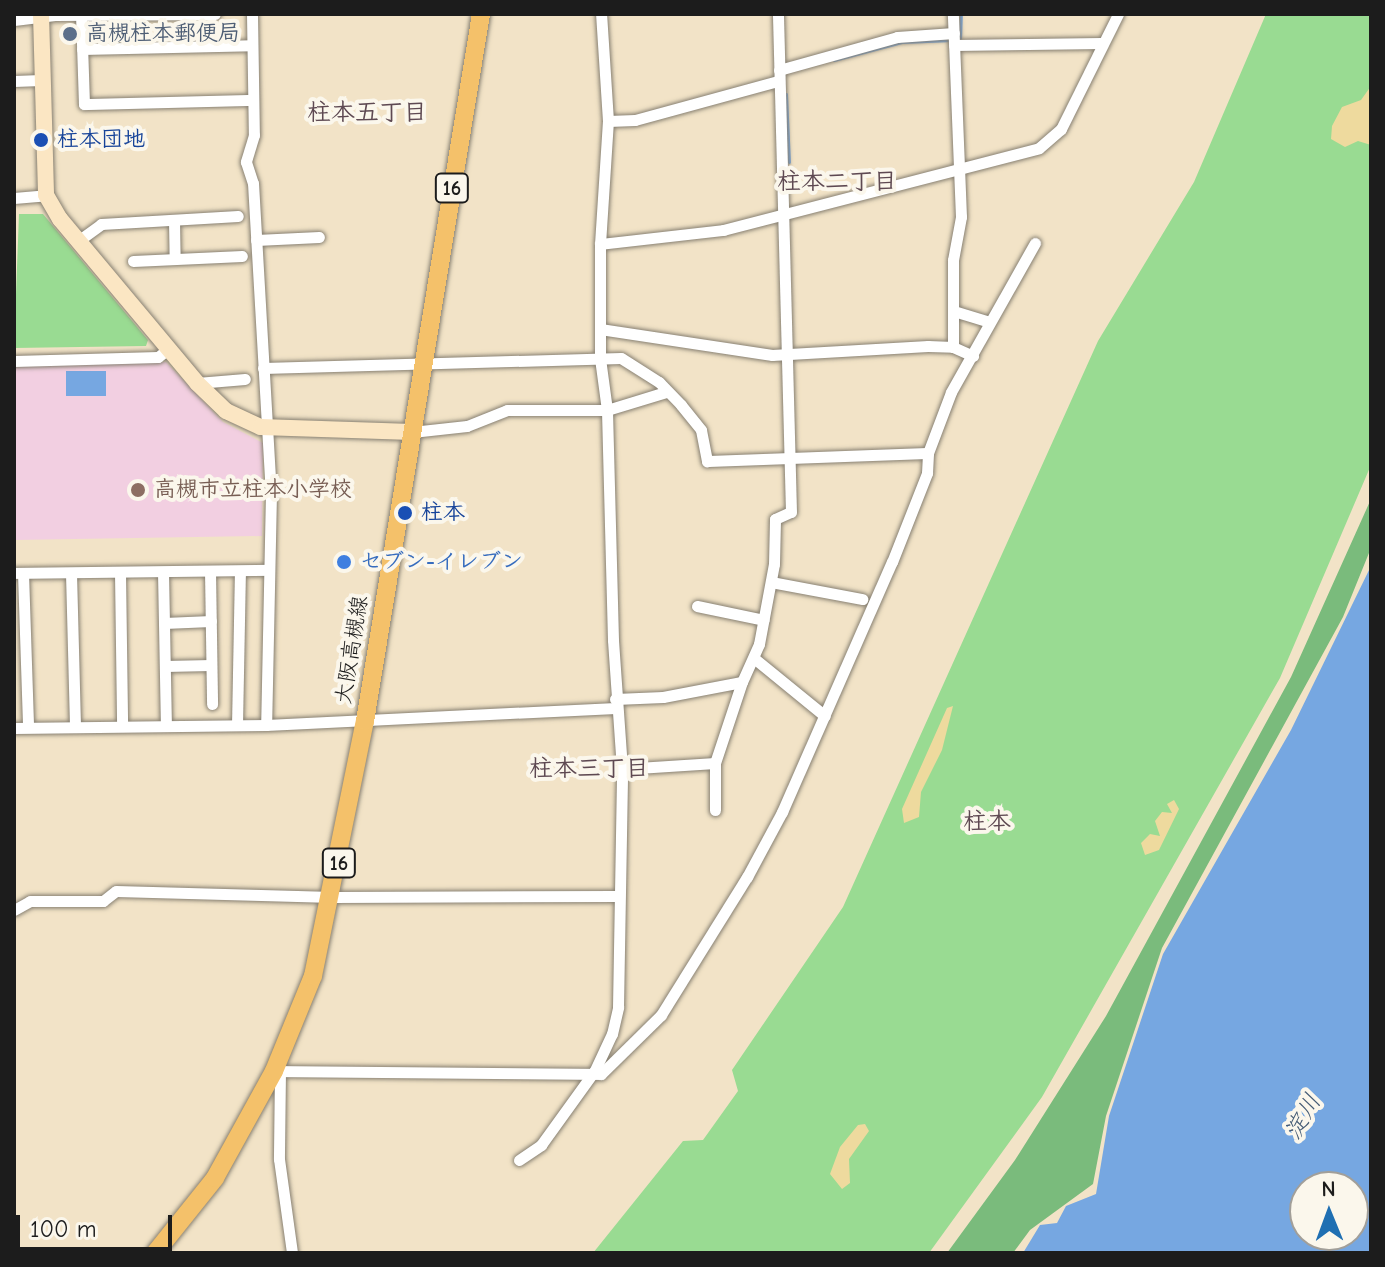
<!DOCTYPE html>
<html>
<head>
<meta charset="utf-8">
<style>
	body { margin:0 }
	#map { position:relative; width:1385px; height:1267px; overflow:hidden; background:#f2e3c7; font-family:"Comic Neue","Klee One",sans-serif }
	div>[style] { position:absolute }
	.built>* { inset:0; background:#f2cfe1 }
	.green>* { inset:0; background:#99db92 }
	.forest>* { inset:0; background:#7abb7c }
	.sand>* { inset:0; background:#eeda9e }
	.water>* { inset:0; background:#76a7e1; transform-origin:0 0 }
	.stream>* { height:3px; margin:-1.5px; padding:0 1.5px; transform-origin:1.5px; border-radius:1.5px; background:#76a7e1 }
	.roads { filter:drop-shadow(0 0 2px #878072) drop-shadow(0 0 2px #878072) }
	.street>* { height:11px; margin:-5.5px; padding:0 5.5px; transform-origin:5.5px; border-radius:5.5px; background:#fff }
	.secondary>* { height:16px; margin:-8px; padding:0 8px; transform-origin:8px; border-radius:8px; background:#fbe6c3 }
	.primary>* { height:18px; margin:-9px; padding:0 9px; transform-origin:9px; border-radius:9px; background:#f4c16a }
	.dots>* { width:22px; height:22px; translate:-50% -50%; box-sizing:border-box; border:4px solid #fbf7ec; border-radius:50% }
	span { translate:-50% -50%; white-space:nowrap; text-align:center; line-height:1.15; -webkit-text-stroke:8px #fbf7ec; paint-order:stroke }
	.shield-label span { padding:2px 6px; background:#fbf7ec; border:2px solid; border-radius:6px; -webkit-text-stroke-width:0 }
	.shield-label { font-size:20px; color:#1c1c1c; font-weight:700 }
	.service-label { font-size:22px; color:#4e5e75; font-weight:700 }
	.left { translate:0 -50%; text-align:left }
	.transit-label { font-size:22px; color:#164399; font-weight:700 }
	.education-label { font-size:22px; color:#785e54; font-weight:700 }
	.shop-label { font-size:22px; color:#366cbe; font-weight:700 }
	.street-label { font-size:22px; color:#1c1c1c }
	.neighbourhood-label { font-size:24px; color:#5e4952; font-weight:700 }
	.water-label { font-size:24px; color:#445b75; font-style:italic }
	.frame { position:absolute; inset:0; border:16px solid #1c1c1c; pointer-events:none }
	.north { position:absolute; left:1289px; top:1171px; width:80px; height:80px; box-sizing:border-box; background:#fbf7ec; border:2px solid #a29f99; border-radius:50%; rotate:359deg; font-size:22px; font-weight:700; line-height:32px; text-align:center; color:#1c1c1c }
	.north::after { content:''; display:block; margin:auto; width:28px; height:36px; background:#1f6fb2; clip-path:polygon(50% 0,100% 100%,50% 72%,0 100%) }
	.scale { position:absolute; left:16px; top:1215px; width:156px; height:36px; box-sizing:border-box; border:4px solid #1c1c1c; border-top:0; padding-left:10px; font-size:24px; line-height:28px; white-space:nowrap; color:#1c1c1c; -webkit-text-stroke:6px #fbf7ec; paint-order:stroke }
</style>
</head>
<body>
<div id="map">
	<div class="built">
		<i style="clip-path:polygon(166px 362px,223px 422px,263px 443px,262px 536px,14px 540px,14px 365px)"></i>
	</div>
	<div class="green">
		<i style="clip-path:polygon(1266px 14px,1371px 14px,1371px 465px,1280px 678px,1042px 1097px,929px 1253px,593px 1253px,683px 1141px,703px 1140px,738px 1091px,732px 1070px,843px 907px,1098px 341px,1194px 182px)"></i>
		<i style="clip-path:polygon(19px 214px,43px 214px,148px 340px,146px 346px,14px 348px)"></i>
	</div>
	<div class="forest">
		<i style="clip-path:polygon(1371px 499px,1371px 548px,1343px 617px,1162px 948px,1106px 1116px,1093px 1184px,1030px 1230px,1013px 1253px,947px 1253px,1015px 1160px,1106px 1016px,1291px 677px)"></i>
	</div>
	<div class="sand">
		<i style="clip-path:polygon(1371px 86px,1371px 145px,1358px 141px,1345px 147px,1331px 139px,1332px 126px,1342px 107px,1361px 100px)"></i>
		<i style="clip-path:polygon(953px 706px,942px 750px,921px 792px,919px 817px,904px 823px,902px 809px,947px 708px)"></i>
		<i style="clip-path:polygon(1174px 800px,1179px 809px,1159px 850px,1145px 855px,1141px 843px,1150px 834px,1160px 836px,1155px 821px,1162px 812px,1172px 813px,1167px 804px)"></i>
		<i style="clip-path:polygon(858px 1125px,865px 1124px,869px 1131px,849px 1159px,850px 1183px,842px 1189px,830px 1174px,840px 1147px)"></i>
	</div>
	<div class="water">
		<i style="left:66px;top:371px;width:40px;height:25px"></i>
		<i style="clip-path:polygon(evenodd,1371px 566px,1371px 1253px,1023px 1253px,1040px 1225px,1057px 1223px,1066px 1206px,1096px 1194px,1109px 1116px,1163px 954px,1291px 730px,1371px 566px,1305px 1187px,1353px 1187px,1353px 1235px,1305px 1235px,1305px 1187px)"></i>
	</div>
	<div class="stream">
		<i style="left:960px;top:39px;width:25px;rotate:-88deg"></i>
		<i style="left:834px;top:60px;width:70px;rotate:-14.8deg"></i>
		<i style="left:902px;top:42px;width:50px;rotate:-2.3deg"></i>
		<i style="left:786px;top:94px;width:68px;rotate:87.5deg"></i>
	</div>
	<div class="roads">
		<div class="street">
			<i style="left:81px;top:14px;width:90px;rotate:88.1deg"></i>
			<i style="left:84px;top:104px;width:168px;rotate:-1.4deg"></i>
			<i style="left:252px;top:14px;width:121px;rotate:89.1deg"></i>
			<i style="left:254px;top:135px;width:28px;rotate:107deg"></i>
			<i style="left:246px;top:162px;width:22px;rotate:72deg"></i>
			<i style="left:253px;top:183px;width:311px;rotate:86.7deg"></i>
			<i style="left:271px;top:493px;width:232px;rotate:91.2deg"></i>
			<i style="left:14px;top:20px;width:41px;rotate:-7deg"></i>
			<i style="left:55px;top:15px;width:160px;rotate:-0.4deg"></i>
			<i style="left:954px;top:45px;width:147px;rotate:-0.8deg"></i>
			<i style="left:82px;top:49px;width:170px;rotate:-1.3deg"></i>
			<i style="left:779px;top:70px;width:123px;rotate:-15.6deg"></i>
			<i style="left:897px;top:37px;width:57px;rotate:-4deg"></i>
			<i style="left:14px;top:81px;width:27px;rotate:-2deg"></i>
			<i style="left:608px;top:121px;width:27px;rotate:-2deg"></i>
			<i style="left:635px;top:120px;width:148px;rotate:-15.3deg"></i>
			<i style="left:14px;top:198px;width:32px;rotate:-5deg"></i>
			<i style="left:174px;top:220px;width:39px;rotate:89deg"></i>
			<i style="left:256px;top:240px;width:63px;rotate:-2.7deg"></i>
			<i style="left:78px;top:241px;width:29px;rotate:-36deg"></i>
			<i style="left:101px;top:224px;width:137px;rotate:-3.3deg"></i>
			<i style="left:600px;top:244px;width:123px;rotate:-86.3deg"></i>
			<i style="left:608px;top:121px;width:107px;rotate:-93.7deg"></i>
			<i style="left:133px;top:261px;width:109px;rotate:-2.6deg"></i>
			<i style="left:954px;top:311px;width:37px;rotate:17deg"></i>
			<i style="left:600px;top:329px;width:174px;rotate:8.6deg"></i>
			<i style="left:772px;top:355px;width:156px;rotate:-3.3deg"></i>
			<i style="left:928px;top:346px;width:25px;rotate:2deg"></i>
			<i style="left:953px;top:347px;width:22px;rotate:24deg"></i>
			<i style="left:953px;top:347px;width:87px;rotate:-90deg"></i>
			<i style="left:953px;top:260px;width:44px;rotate:-79.5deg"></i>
			<i style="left:961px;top:217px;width:203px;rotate:-92.3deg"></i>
			<i style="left:14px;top:361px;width:144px;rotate:-1.6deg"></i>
			<i style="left:158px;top:357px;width:13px;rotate:-39deg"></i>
			<i style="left:263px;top:368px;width:358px;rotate:-1.6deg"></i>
			<i style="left:621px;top:358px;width:45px;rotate:32.3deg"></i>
			<i style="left:659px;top:382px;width:32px;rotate:46deg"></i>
			<i style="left:681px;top:405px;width:32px;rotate:51deg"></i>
			<i style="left:701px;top:430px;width:32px;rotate:79deg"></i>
			<i style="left:707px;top:461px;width:221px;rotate:-2.1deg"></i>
			<i style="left:197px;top:383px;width:48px;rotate:-4.8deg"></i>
			<i style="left:412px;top:432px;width:55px;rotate:-6.2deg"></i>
			<i style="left:467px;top:426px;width:43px;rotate:-21.8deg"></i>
			<i style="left:507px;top:410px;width:100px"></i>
			<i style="left:607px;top:410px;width:62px;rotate:-17deg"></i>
			<i style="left:210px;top:571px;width:133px;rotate:89.1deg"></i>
			<i style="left:163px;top:572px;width:152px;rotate:88.9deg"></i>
			<i style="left:14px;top:573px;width:255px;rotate:-0.7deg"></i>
			<i style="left:23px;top:573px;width:154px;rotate:88.1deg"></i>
			<i style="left:71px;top:573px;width:153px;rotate:88.5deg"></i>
			<i style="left:120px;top:573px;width:152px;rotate:89.2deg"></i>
			<i style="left:771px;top:582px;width:93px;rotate:10.6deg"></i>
			<i style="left:697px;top:606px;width:68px;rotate:11.8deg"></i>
			<i style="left:164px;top:623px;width:47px;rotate:-2.4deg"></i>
			<i style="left:755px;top:659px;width:90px;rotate:39.2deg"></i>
			<i style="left:165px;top:666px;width:46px;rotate:-1.2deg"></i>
			<i style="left:615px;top:699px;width:48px;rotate:-2.4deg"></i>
			<i style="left:663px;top:697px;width:80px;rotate:-10.8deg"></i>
			<i style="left:742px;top:682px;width:42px;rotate:-65.9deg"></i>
			<i style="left:759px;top:644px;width:81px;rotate:-79.4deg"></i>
			<i style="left:774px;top:564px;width:45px;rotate:-88.7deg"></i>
			<i style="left:775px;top:519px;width:17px;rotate:-24deg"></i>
			<i style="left:791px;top:512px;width:498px;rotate:-91.5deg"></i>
			<i style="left:237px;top:725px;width:154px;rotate:-88.9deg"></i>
			<i style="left:14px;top:728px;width:252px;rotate:-0.7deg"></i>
			<i style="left:266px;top:725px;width:350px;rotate:-2.8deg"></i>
			<i style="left:622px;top:769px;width:93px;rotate:-3.7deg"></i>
			<i style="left:715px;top:810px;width:47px;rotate:-90deg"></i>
			<i style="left:715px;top:763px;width:85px;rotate:-71.6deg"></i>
			<i style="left:14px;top:910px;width:18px;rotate:-29deg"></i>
			<i style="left:30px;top:901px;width:73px"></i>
			<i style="left:103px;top:901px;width:16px;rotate:-38deg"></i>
			<i style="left:116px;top:891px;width:217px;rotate:1.6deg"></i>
			<i style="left:333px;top:897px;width:284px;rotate:-0.2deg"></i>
			<i style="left:274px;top:1071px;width:327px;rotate:0.5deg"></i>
			<i style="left:601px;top:1074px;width:84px;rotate:-44.5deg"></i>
			<i style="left:661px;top:1015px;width:163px;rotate:-58.1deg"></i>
			<i style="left:747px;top:877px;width:74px;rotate:-61.7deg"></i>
			<i style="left:782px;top:812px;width:273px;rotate:-66.3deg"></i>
			<i style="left:892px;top:562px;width:96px;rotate:-68.5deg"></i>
			<i style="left:927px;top:473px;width:20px;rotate:-87deg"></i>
			<i style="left:928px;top:453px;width:65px;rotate:-69.3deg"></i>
			<i style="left:951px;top:392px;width:171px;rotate:-60.6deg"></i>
			<i style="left:280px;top:1071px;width:88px;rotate:90.7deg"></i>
			<i style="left:279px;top:1159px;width:95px;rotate:82.1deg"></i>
			<i style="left:519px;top:1160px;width:27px;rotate:-34deg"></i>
			<i style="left:541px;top:1145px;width:92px;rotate:-54.2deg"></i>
			<i style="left:595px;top:1070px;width:40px;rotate:-65deg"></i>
			<i style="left:612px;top:1034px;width:28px;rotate:-77deg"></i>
			<i style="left:618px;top:1007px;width:238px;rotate:-89deg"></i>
			<i style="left:622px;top:769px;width:129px;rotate:-94deg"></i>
			<i style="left:613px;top:640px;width:230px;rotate:-91.5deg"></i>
			<i style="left:607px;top:410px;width:52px;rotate:-97.7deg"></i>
			<i style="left:600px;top:358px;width:114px;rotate:-90deg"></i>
			<i style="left:600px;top:244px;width:124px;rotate:-6.5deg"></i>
			<i style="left:723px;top:230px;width:326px;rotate:-14.5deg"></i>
			<i style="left:1039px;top:148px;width:29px;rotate:-41deg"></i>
			<i style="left:1061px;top:129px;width:128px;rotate:-63.6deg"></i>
		</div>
		<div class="secondary">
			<i style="left:41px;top:14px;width:181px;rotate:88.4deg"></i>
			<i style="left:46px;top:195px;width:28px;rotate:60deg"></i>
			<i style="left:60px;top:219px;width:214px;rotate:50.1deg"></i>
			<i style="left:197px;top:383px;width:40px;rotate:44deg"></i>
			<i style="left:226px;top:411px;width:38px;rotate:25deg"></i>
			<i style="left:261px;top:427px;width:151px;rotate:1.9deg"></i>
		</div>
		<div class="primary">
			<i style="left:155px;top:1253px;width:96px;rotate:-51.3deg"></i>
			<i style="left:215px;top:1178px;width:122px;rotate:-61.1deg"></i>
			<i style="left:274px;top:1071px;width:103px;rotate:-67.7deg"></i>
			<i style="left:313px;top:976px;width:260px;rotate:-78.5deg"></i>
			<i style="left:365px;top:721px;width:716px;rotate:-80.68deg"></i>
		</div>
	</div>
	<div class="dots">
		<i style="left:70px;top:34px;background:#5c6f8a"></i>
		<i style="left:41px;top:140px;background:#1a4fb4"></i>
		<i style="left:138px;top:490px;background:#8d6e63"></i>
		<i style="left:405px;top:513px;background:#1a4fb4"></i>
		<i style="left:344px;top:562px;background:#3f7fe0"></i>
	</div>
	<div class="shield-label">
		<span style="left:452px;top:188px">16</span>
		<span style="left:339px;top:863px">16</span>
	</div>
	<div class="service-label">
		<span class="left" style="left:86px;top:34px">高槻柱本郵便局</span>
	</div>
	<div class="transit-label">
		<span class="left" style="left:57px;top:140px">柱本団地</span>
		<span class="left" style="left:421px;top:513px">柱本</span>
	</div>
	<div class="education-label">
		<span class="left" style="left:154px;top:490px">高槻市立柱本小学校</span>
	</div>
	<div class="shop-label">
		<span class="left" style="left:360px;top:562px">セブン-イレブン</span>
	</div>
	<div class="street-label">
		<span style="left:352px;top:650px;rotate:-81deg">大阪高槻線</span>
	</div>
	<div class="neighbourhood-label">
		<span style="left:367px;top:113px">柱本五丁目</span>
		<span style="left:837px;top:182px">柱本二丁目</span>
		<span style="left:589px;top:769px">柱本三丁目</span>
		<span style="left:987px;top:822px">柱本</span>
	</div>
	<div class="water-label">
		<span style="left:1303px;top:1117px;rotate:-60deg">淀川</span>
	</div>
	<div class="frame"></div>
	<div class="north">N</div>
	<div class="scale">100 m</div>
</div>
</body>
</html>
